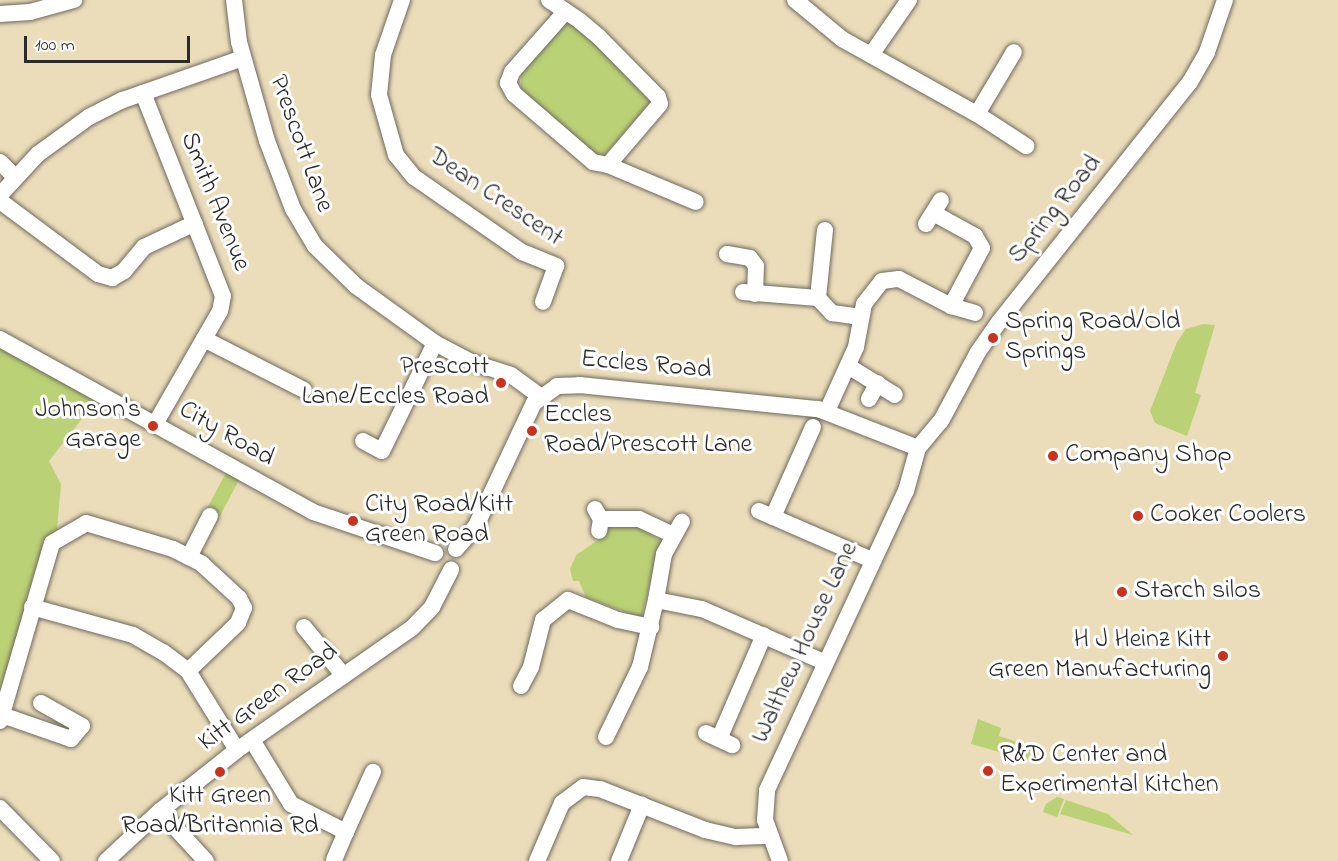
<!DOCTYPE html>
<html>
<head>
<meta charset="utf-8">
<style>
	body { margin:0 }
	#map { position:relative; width:1338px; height:861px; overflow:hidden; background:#ebddba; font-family:"Indie Flower",sans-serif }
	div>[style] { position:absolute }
	.green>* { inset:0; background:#bbd175; transform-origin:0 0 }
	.roads { filter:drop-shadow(0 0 2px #6e695d) drop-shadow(0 0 2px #6e695d) }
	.minor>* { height:16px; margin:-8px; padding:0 8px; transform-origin:8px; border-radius:8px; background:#fff }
	.dots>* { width:16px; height:16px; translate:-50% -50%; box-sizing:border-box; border:3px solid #fff; border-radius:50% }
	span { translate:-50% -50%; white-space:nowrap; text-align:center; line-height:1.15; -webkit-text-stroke:6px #fff; paint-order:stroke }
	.street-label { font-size:26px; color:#2b2b2b }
	.poi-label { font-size:26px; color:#2b2b2b }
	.left { translate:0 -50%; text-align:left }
	.right { translate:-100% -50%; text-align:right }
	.scale { position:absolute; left:24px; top:36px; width:166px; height:27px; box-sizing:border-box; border:3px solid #2b2b2b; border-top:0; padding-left:8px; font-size:18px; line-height:21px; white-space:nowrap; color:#2b2b2b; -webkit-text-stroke:4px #fff; paint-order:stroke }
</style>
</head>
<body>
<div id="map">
	<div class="green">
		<i style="clip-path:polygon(564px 21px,579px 23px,651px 93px,650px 102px,605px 155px,593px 154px,521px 91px,521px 69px)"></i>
		<i style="clip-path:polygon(1203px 324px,1215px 325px,1195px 393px,1201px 395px,1187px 436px,1155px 423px,1150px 411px,1177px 342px,1186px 329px)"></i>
		<i style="clip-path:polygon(0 339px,102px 393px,49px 461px,61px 484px,56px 540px,0 719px)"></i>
		<i style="left:229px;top:467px;width:15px;height:52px;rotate:28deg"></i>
		<i style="clip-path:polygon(634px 523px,661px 542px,641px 618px,586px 597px,579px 581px,573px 581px,570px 569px,576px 555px,604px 536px,610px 524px)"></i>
		<i style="clip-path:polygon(978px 719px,1001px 728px,999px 736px,1032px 747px,1028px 760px,971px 744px)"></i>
		<i style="clip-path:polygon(1057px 797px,1064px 799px,1057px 817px,1043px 812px,1046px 804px)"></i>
		<i style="clip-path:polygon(1066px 800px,1108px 814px,1133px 835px,1060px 814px)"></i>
	</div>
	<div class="roads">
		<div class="minor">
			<i style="left:234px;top:0;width:42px;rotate:83.2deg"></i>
			<i style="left:239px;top:42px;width:103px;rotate:74.2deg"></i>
			<i style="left:267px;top:141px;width:73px;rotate:69.1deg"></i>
			<i style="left:293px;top:209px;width:43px;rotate:59.3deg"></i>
			<i style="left:315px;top:246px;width:57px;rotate:44.3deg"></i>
			<i style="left:356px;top:286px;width:97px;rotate:35.8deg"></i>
			<i style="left:435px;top:343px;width:41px;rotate:27.8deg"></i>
			<i style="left:471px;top:362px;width:42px;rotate:18deg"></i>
			<i style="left:511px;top:375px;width:36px;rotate:36deg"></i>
			<i style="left:402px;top:0;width:58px;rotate:109.1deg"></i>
			<i style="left:383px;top:55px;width:40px;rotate:95.7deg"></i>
			<i style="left:379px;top:95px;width:62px;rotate:74.2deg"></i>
			<i style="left:396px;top:155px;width:28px;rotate:51deg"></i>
			<i style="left:414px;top:177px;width:131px;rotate:34.8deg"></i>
			<i style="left:522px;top:252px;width:37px;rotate:22deg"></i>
			<i style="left:556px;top:266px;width:38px;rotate:110deg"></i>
			<i style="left:549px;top:0;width:37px;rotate:34deg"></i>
			<i style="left:580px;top:21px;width:25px;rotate:40deg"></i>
			<i style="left:599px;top:37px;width:84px;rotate:45.5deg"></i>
			<i style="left:658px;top:97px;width:7px;rotate:74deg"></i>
			<i style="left:660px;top:104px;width:80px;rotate:130.4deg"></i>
			<i style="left:608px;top:165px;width:15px;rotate:-169deg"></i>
			<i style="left:593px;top:162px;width:104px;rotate:-139.3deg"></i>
			<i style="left:514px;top:94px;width:13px;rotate:-119deg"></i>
			<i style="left:508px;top:83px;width:12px;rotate:-70deg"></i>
			<i style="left:512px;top:72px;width:81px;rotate:-48.5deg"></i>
			<i style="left:795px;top:0;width:61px;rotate:39.7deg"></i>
			<i style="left:842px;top:39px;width:154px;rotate:29.1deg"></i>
			<i style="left:977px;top:114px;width:59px;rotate:33.1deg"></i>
			<i style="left:0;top:14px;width:30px;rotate:-4deg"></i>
			<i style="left:30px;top:12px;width:46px;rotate:-15.3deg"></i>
			<i style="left:871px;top:55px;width:67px;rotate:-55.4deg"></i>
			<i style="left:143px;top:93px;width:218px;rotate:68.5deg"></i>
			<i style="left:223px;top:296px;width:15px;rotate:101deg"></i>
			<i style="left:220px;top:311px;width:130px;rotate:119.9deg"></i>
			<i style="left:977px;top:114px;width:72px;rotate:-59.2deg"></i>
			<i style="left:0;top:162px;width:21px;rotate:45deg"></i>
			<i style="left:608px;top:165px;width:95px;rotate:22.8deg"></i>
			<i style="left:0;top:195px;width:56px;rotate:-47.2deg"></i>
			<i style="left:38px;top:154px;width:63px;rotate:-36deg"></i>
			<i style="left:89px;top:117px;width:38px;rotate:-27deg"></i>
			<i style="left:123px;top:100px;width:127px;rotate:-19.3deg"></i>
			<i style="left:0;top:201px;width:122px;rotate:36.7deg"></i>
			<i style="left:98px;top:274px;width:15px;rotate:16deg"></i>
			<i style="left:112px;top:278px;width:14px;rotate:-30deg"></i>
			<i style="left:124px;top:271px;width:31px;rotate:-50deg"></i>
			<i style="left:144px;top:247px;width:56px;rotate:-25.2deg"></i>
			<i style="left:935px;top:214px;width:46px;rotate:28.8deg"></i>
			<i style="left:975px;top:236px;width:14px;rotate:60deg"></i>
			<i style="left:982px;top:248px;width:66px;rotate:118.1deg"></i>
			<i style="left:926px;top:224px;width:28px;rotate:-58deg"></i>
			<i style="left:825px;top:230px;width:68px;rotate:95.9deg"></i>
			<i style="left:818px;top:298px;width:21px;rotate:47deg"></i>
			<i style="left:832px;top:313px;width:29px;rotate:8deg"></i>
			<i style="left:727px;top:254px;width:23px;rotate:10deg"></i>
			<i style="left:750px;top:258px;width:10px;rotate:53deg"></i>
			<i style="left:756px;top:266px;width:28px;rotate:92deg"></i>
			<i style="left:743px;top:292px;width:75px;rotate:4.6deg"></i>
			<i style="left:0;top:339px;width:358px;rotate:28.9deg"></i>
			<i style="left:313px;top:512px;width:129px;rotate:18.6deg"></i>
			<i style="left:204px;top:339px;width:112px;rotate:27deg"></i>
			<i style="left:848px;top:366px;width:55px;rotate:31.7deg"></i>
			<i style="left:869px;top:399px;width:18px;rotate:-61deg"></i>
			<i style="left:827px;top:411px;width:70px;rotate:-65.6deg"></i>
			<i style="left:856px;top:347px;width:44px;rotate:-79.5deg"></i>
			<i style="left:864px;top:304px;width:29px;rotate:-52deg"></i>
			<i style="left:882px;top:281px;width:17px;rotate:-7deg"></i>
			<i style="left:899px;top:279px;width:59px;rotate:27.4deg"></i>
			<i style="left:951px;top:306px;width:25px;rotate:16deg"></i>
			<i style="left:813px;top:427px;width:98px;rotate:114deg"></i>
			<i style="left:773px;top:517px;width:108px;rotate:23.5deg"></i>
			<i style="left:363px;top:441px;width:21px;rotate:28deg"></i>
			<i style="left:382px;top:451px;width:120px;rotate:-63.9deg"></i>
			<i style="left:595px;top:509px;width:12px;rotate:59deg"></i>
			<i style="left:601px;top:519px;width:12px;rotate:99deg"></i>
			<i style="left:759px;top:511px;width:15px;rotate:23deg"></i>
			<i style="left:601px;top:519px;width:38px"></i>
			<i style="left:639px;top:519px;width:38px;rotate:25deg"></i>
			<i style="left:456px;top:549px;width:30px;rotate:-49deg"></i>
			<i style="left:476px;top:526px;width:136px;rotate:-64.8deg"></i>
			<i style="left:534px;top:403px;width:29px;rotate:-36deg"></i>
			<i style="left:557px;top:386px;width:23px;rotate:-2deg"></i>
			<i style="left:580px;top:385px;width:239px;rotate:5.8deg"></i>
			<i style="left:818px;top:409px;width:107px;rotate:21.3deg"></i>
			<i style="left:189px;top:557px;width:46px;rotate:-62.9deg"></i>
			<i style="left:656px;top:600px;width:47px;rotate:-80.1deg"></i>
			<i style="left:664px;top:554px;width:37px;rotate:-61deg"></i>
			<i style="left:32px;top:607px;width:105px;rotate:15.5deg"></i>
			<i style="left:133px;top:635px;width:34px;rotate:30deg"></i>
			<i style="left:163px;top:652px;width:31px;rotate:37deg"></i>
			<i style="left:188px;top:671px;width:93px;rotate:58.2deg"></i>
			<i style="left:304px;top:627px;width:63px;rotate:50.8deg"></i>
			<i style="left:521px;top:686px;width:21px;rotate:-62deg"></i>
			<i style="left:531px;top:667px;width:49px;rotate:-75.7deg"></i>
			<i style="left:543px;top:620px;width:32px;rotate:-39deg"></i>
			<i style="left:568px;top:600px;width:54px;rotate:21.8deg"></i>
			<i style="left:618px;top:620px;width:34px;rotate:12deg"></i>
			<i style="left:2px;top:715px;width:73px;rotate:19.2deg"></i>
			<i style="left:71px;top:739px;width:17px;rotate:-50deg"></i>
			<i style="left:82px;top:726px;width:47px;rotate:-150.7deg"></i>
			<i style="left:0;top:721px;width:185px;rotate:-73.7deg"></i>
			<i style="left:52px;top:543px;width:39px;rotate:-30deg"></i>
			<i style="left:86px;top:523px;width:91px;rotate:16.6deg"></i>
			<i style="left:173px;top:549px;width:33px;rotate:27deg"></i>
			<i style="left:202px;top:564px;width:50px;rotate:42.6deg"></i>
			<i style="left:239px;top:598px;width:11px;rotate:63deg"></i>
			<i style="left:244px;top:608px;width:16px;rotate:112deg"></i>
			<i style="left:238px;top:623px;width:69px;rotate:136.2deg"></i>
			<i style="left:706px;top:733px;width:29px;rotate:25deg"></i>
			<i style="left:606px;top:737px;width:78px;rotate:-64.1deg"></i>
			<i style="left:640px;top:667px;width:69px;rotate:-76.6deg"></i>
			<i style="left:656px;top:600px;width:47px;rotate:11.1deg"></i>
			<i style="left:702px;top:609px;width:133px;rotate:23.5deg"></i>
			<i style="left:719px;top:739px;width:113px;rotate:-66.6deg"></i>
			<i style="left:252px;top:740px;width:75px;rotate:58.6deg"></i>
			<i style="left:291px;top:804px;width:62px;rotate:27deg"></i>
			<i style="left:346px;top:832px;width:66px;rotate:-65.8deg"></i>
			<i style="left:0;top:808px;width:74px;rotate:45.5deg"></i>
			<i style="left:160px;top:811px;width:68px;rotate:47.4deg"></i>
			<i style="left:334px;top:860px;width:30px;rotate:-67deg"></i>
			<i style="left:106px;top:861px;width:74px;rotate:-42.8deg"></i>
			<i style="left:160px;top:811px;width:98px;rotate:-38.4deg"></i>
			<i style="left:237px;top:750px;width:213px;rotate:-34.9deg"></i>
			<i style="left:412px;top:628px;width:29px;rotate:-46deg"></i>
			<i style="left:432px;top:607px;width:42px;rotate:-62.8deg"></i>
			<i style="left:537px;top:861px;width:63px;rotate:-66.7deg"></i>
			<i style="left:562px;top:803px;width:26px;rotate:-37deg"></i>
			<i style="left:583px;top:787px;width:17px;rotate:7deg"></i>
			<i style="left:600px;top:789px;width:113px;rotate:21.3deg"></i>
			<i style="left:705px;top:830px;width:32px;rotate:13deg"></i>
			<i style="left:736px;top:837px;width:34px;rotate:-2deg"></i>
			<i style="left:619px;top:861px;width:61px;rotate:-67.7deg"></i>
			<i style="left:780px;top:861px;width:44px;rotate:-110.1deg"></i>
			<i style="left:765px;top:820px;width:30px;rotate:-86deg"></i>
			<i style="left:767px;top:790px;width:330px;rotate:-65.1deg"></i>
			<i style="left:906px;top:491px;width:45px;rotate:-74.4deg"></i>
			<i style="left:918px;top:448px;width:35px;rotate:-50deg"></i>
			<i style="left:941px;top:421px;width:78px;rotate:-61.8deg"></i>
			<i style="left:978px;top:352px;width:37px;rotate:-55deg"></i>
			<i style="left:999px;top:322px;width:307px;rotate:-51.5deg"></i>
			<i style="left:1190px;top:82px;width:34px;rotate:-60deg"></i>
			<i style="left:1207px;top:52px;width:55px;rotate:-70.9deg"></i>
		</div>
	</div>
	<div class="dots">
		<i style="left:993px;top:338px;background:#c8321e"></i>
		<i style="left:501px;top:383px;background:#c8321e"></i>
		<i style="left:153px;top:426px;background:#c8321e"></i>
		<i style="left:532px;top:431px;background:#c8321e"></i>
		<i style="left:1053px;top:456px;background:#c8321e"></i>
		<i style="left:1138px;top:516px;background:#c8321e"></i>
		<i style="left:353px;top:521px;background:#c8321e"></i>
		<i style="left:1122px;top:592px;background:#c8321e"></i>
		<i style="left:1223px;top:656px;background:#c8321e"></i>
		<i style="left:988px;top:771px;background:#c8321e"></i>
		<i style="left:220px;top:772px;background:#c8321e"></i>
	</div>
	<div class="street-label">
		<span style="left:300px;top:144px;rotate:70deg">Prescott Lane</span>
		<span style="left:495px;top:198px;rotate:34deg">Dean Crescent</span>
		<span style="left:214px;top:202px;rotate:68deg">Smith Avenue</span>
		<span style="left:1056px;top:210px;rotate:-51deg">Spring Road</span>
		<span style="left:646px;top:366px;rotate:5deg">Eccles Road</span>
		<span style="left:226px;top:435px;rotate:30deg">City Road</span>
		<span style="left:806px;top:643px;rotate:-65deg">Walthew House Lane</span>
		<span style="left:269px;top:698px;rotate:-36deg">Kitt Green Road</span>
	</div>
	<div class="poi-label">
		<span class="left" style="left:1005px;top:338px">Spring Road/Old<br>Springs</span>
		<span class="right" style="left:489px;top:383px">Prescott<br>Lane/Eccles Road</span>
		<span class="right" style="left:141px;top:426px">Johnson's<br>Garage</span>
		<span class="left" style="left:544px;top:431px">Eccles<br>Road/Prescott Lane</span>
		<span class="left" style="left:1065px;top:456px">Company Shop</span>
		<span class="left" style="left:365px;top:521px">City Road/Kitt<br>Green Road</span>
		<span class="left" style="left:1150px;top:516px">Cooker Coolers</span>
		<span class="left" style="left:1134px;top:592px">Starch silos</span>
		<span class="right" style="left:1211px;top:656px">H J Heinz Kitt<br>Green Manufacturing</span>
		<span class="left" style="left:1000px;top:771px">R&amp;D Center and<br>Experimental Kitchen</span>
		<span style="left:220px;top:812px">Kitt Green<br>Road/Britannia Rd</span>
	</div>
	<div class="scale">100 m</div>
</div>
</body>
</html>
